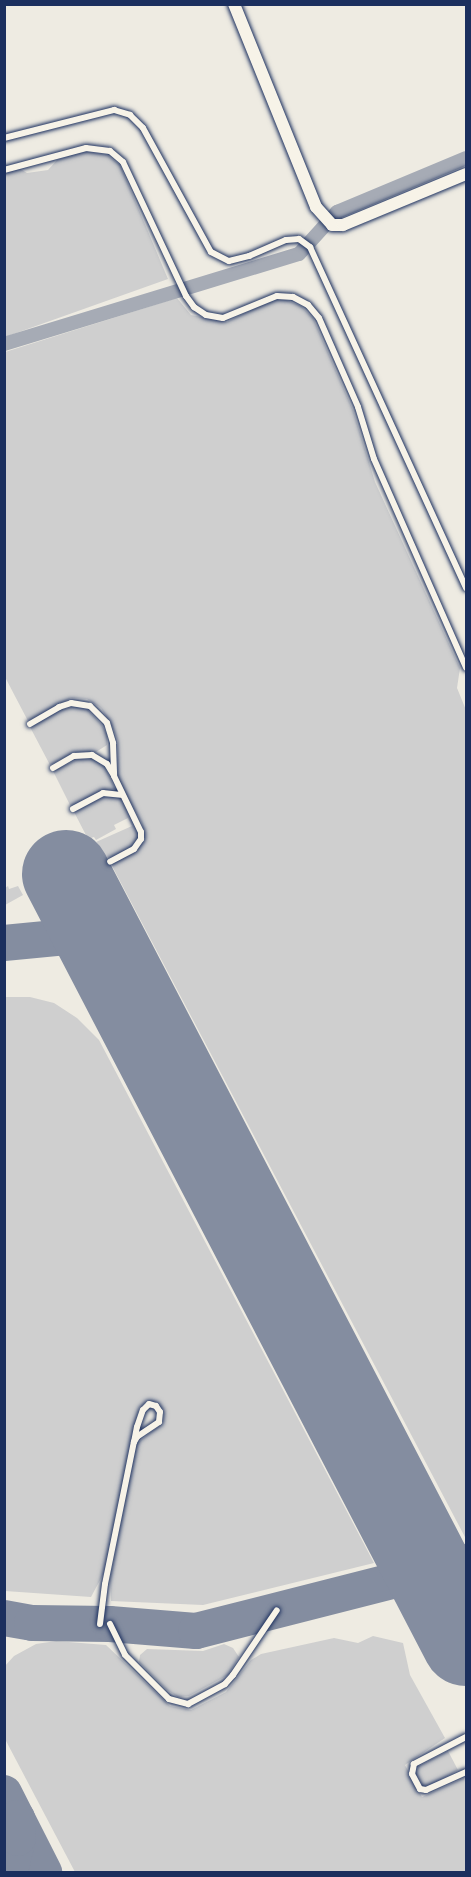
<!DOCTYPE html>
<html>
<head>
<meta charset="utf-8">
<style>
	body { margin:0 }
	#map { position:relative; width:471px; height:1877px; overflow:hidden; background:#eeebe2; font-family:"Gochi Hand",sans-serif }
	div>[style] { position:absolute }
	.green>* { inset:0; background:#cfcfcf }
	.canal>* { height:14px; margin:-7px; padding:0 7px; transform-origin:7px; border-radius:7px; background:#a6abb5 }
	.taxiway>* { height:36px; margin:-18px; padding:0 18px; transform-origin:18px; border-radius:18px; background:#848da0 }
	.runway>* { height:88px; margin:-44px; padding:0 44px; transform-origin:44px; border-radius:44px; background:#848da0 }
	.roads { filter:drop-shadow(0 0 2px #1b2f5e) drop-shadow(0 0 2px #1b2f5e) }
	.lane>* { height:6px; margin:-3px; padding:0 3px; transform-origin:3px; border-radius:3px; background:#f7f3e8 }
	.street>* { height:12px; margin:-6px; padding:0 6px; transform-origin:6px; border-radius:6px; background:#f7f3e8 }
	span { translate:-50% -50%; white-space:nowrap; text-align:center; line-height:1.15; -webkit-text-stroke:6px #f7f3e8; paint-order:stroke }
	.frame { position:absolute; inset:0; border:6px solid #1b2f5e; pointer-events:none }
</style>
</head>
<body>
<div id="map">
	<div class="green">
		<i style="clip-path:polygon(83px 151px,107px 155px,120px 165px,168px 279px,5px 337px,5px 172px,19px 168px,27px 173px,48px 170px,57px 160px)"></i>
		<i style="clip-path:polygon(177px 298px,191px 315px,227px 322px,271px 300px,286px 300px,301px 306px,313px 318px,353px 410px,375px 482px,460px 668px,457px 688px,466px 710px,466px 1539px,111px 864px,137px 851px,144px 833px,142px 823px,121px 786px,118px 776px,118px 741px,112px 726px,101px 708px,87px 699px,71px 698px,28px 721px,5px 677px,5px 352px)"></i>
		<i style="clip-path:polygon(78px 706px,87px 709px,101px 724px,107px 734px,107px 745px,96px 752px,73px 753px,50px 765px,30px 727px,60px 710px)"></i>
		<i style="clip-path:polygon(83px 757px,92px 758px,105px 767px,115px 789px,104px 791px,71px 807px,53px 771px)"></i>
		<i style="clip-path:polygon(114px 794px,121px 799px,138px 829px,139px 836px,133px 847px,109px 860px,96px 842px,132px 826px,128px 818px,114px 825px,116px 829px,96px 840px,94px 837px,88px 839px,73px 810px,103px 795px)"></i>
		<i style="clip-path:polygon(8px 886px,9px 889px,18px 886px,23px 895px,5px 905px,5px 888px)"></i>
		<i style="clip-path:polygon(4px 997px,30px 997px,54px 1003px,77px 1018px,99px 1040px,374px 1563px,203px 1605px,111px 1601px,110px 1579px,136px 1444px,163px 1423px,164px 1413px,158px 1404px,147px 1401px,139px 1408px,131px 1441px,107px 1567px,91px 1597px,5px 1591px)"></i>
		<i style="clip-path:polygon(373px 1636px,403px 1643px,410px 1675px,445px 1738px,405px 1765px,422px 1797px,464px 1778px,466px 1782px,466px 1872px,75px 1872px,5px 1739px,4px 1667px,14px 1656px,36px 1644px,56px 1641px,106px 1645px,170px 1706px,191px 1710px,226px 1692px,251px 1660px,261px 1654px,334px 1638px,358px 1643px)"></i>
		<i style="clip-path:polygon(224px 1644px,233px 1648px,239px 1657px,228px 1675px,189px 1696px,178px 1697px,167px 1690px,139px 1662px,140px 1655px,147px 1649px,203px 1651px)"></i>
		<i style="clip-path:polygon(448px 1751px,458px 1770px,432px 1785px,423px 1786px,415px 1774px,419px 1766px)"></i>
	</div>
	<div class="canal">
		<i style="left:4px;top:344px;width:308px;rotate:-17deg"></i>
		<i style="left:299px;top:254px;width:57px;rotate:-47.9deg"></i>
		<i style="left:337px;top:212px;width:140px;rotate:-22.7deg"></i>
	</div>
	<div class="taxiway">
		<i style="left:4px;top:943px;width:94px;rotate:-5.5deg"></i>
		<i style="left:4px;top:1618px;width:28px;rotate:10deg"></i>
		<i style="left:32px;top:1623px;width:78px;rotate:0.7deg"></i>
		<i style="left:110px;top:1624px;width:86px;rotate:4.7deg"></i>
		<i style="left:196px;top:1631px;width:279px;rotate:-14.3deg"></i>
		<i style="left:4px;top:1793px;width:89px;rotate:63.1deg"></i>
		<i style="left:10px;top:1872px;width:35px;rotate:-77deg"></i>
		<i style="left:18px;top:1838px;width:20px;rotate:-93deg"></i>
	</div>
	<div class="runway">
		<i style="left:66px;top:874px;width:866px;rotate:62.49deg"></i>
	</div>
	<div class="roads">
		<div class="lane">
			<i style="left:4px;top:138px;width:114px;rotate:-14.3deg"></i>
			<i style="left:114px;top:110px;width:17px;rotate:17deg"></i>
			<i style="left:130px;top:115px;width:18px;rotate:45deg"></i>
			<i style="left:143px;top:128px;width:141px;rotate:61.3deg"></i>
			<i style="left:211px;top:252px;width:20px;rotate:27deg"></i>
			<i style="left:229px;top:261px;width:21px;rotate:-14deg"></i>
			<i style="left:249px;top:256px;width:40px;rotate:-23.4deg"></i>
			<i style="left:286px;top:240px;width:13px;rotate:-4deg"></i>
			<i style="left:299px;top:239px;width:14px;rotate:36deg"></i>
			<i style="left:310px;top:247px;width:375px;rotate:65.4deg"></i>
			<i style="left:4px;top:170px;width:85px;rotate:-15deg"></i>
			<i style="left:86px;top:148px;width:24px;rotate:7deg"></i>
			<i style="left:110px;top:151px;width:17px;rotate:40deg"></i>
			<i style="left:123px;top:162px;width:148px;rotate:64.8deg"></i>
			<i style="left:186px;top:296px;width:14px;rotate:54deg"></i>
			<i style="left:194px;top:307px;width:14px;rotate:34deg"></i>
			<i style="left:206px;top:315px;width:17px;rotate:10deg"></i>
			<i style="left:223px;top:318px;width:58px;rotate:-22.2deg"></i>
			<i style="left:277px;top:296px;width:16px;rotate:4deg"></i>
			<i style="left:293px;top:297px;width:17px;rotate:28deg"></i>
			<i style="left:308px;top:305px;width:17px;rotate:50deg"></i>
			<i style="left:319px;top:318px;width:97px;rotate:66.3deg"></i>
			<i style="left:358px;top:407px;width:54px;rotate:72.9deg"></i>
			<i style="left:374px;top:459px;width:228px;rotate:66.2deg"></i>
			<i style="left:30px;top:724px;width:34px;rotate:-30deg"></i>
			<i style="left:59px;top:707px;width:13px;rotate:-18deg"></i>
			<i style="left:71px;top:703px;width:19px;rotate:9deg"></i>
			<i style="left:90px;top:706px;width:24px;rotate:45deg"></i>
			<i style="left:107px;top:723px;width:21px;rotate:73deg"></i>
			<i style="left:113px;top:743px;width:33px;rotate:88deg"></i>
			<i style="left:114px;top:776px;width:62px;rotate:64.3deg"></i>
			<i style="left:141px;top:832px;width:7px;rotate:90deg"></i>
			<i style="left:141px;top:839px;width:12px;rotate:125deg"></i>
			<i style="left:134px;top:849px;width:27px;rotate:152deg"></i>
			<i style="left:53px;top:768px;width:24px;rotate:-30deg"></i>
			<i style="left:74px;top:756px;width:18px;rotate:-3deg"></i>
			<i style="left:92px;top:755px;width:17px;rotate:31deg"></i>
			<i style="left:107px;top:764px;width:12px;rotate:59deg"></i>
			<i style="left:73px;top:809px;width:34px;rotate:-28deg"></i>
			<i style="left:103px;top:793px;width:18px;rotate:6deg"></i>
			<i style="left:100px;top:1624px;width:40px;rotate:-82.9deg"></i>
			<i style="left:105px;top:1584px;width:145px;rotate:-78.5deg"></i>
			<i style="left:134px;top:1442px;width:15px;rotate:-79deg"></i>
			<i style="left:137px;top:1427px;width:18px;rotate:-71deg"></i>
			<i style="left:143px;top:1410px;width:8px;rotate:-45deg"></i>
			<i style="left:149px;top:1404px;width:7px;rotate:16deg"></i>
			<i style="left:156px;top:1406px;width:7px;rotate:56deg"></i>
			<i style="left:160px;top:1412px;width:10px;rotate:96deg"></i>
			<i style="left:159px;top:1422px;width:27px;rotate:146deg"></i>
			<i style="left:137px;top:1437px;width:6px;rotate:121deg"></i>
			<i style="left:110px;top:1624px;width:34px;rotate:64deg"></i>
			<i style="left:125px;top:1655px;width:62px;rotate:45deg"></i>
			<i style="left:169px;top:1699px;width:20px;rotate:15deg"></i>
			<i style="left:188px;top:1704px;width:42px;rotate:-28.4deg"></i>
			<i style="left:225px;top:1684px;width:12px;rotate:-48deg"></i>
			<i style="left:233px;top:1675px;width:78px;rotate:-55.9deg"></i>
			<i style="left:466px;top:1737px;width:59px;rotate:152.6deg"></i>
			<i style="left:414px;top:1764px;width:10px;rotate:101deg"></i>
			<i style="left:412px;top:1774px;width:17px;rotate:62deg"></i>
			<i style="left:420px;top:1789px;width:6px;rotate:9deg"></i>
			<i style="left:426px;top:1790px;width:44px;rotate:-24.2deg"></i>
		</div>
		<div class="street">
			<i style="left:234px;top:4px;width:219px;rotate:68deg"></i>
			<i style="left:316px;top:207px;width:24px;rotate:48deg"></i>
			<i style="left:332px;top:225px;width:11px"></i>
			<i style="left:343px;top:225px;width:133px;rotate:-22.5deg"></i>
		</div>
	</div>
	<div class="frame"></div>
</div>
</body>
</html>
